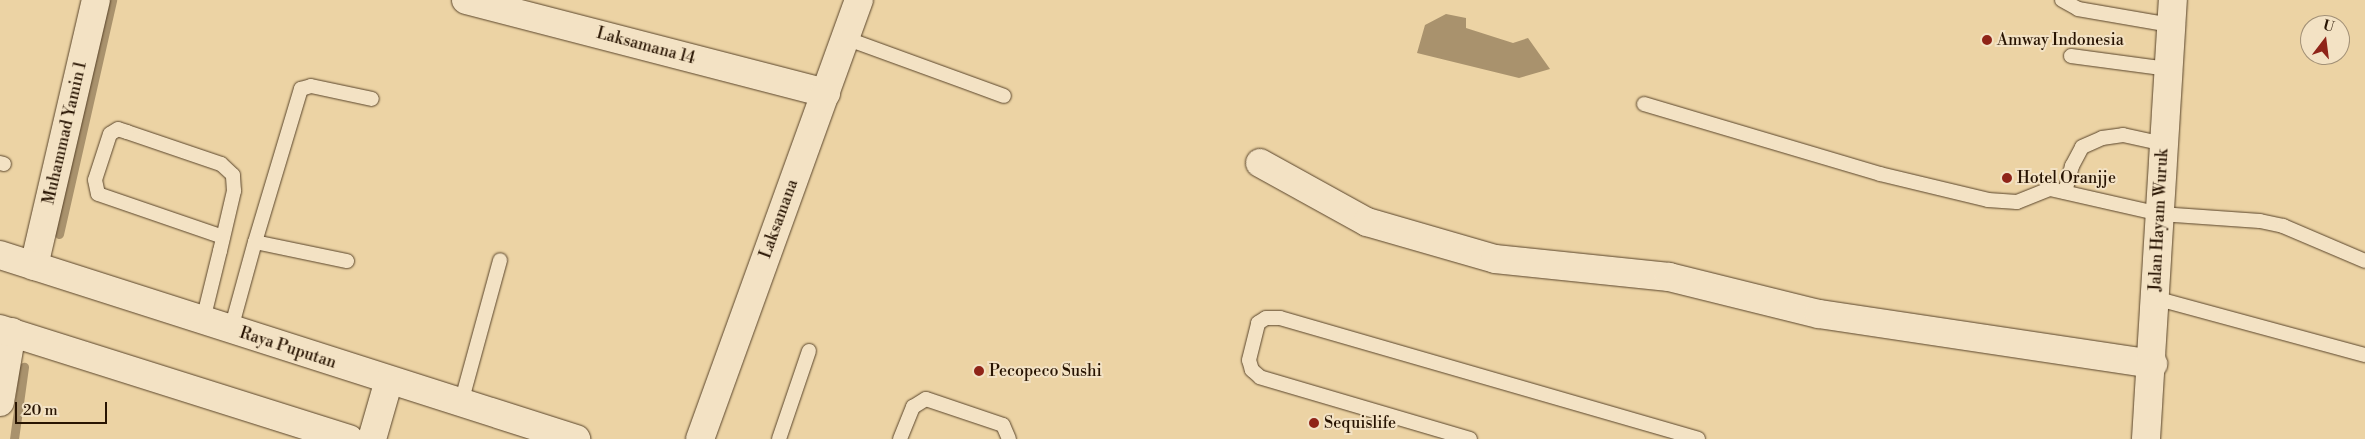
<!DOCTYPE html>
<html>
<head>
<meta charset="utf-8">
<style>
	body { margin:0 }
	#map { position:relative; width:2365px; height:439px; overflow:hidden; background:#ecd3a4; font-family:"Libre Bodoni",serif }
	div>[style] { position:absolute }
	.water>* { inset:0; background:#a9926d }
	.stream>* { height:9px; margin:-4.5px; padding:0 4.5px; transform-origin:4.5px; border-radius:4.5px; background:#a9926d }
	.roads { filter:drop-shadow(0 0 1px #59442a) drop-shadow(0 0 1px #59442a) }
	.lane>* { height:14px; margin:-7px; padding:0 7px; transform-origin:7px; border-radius:7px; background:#f3e2c4 }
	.street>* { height:28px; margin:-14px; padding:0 14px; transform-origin:14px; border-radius:14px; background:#f3e2c4 }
	.secondary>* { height:28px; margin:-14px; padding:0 14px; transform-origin:14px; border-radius:14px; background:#f3e2c4 }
	.dots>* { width:14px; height:14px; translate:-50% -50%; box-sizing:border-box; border:2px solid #f3e2c4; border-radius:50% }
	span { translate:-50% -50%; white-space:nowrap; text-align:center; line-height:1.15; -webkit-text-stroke:4px #f3e2c4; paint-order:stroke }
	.poi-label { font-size:16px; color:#281402 }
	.left { translate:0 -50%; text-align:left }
	.street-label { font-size:16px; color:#281402 }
	.north { position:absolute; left:2300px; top:15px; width:50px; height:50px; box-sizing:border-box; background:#f3e2c4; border:1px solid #a29076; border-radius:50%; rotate:15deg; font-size:14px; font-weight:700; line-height:20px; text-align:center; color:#281402 }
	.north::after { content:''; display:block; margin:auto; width:18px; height:22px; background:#8f2418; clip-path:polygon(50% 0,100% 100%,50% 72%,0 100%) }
	.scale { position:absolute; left:15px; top:402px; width:92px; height:22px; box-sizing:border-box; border:2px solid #281402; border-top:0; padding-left:6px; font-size:15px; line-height:18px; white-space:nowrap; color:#281402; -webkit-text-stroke:4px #f3e2c4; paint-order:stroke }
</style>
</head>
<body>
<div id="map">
	<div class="water">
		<i style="clip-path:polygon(1446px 14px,1466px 18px,1466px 28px,1513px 43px,1528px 38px,1550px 69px,1519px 78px,1417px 53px,1425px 25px)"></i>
	</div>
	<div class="stream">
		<i style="left:59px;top:234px;width:240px;rotate:-77.2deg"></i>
		<i style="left:14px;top:439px;width:73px;rotate:-82.1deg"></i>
	</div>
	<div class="roads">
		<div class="lane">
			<i style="left:2062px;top:0;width:18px;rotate:29deg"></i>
			<i style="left:2078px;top:9px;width:94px;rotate:9.8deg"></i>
			<i style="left:845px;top:38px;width:169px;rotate:20deg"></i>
			<i style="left:2071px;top:56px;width:99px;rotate:7.6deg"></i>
			<i style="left:1644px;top:104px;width:246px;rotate:16.5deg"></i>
			<i style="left:1880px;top:174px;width:111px;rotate:13.5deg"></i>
			<i style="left:1988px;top:200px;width:29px;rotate:4deg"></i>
			<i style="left:2017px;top:202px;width:35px;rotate:-22deg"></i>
			<i style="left:2050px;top:189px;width:113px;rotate:12.8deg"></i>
			<i style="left:2160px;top:214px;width:100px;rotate:4deg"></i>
			<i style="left:2260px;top:221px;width:24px;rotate:12deg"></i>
			<i style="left:2283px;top:226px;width:89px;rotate:23.1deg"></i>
			<i style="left:0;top:163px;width:4px;rotate:14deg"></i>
			<i style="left:2065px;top:192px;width:27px;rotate:-75deg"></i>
			<i style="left:2072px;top:166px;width:21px;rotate:-62deg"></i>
			<i style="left:2082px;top:147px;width:22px;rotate:-24deg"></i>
			<i style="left:2102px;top:138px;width:21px;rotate:-8deg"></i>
			<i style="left:2123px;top:135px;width:42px;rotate:12.4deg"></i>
			<i style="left:255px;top:242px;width:160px;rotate:-73.3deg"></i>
			<i style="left:301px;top:89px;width:10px;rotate:-17deg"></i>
			<i style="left:311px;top:86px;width:62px;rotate:12deg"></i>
			<i style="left:2155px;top:298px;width:218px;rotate:15.2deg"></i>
			<i style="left:203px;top:320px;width:71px;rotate:-76.2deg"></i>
			<i style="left:220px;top:251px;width:62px;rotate:-76.9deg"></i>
			<i style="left:234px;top:191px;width:16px;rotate:-94deg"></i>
			<i style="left:233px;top:175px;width:16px;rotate:-137deg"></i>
			<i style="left:221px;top:164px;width:99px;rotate:-161.2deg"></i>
			<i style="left:127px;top:132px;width:9px;rotate:-162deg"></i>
			<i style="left:118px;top:129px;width:9px;rotate:148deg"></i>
			<i style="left:110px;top:134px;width:48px;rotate:108.1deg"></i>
			<i style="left:95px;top:180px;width:14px;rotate:78deg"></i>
			<i style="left:98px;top:194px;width:132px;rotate:19deg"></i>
			<i style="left:231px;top:329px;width:90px;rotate:-74.6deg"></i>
			<i style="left:255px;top:242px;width:94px;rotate:11.7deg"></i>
			<i style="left:461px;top:403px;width:148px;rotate:-74.7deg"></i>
			<i style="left:779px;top:439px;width:93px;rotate:-71.2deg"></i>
			<i style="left:900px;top:439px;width:35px;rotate:-68deg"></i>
			<i style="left:913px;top:407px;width:15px;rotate:-32deg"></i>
			<i style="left:926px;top:399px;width:81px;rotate:18.7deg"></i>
			<i style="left:1003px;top:425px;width:15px;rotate:67deg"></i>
			<i style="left:1470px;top:439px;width:219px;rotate:-163.6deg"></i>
			<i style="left:1260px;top:377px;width:11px;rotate:-139deg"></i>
			<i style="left:1252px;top:370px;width:10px;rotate:-107deg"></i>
			<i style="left:1249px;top:360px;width:38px;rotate:-76deg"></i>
			<i style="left:1258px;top:323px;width:9px;rotate:-32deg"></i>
			<i style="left:1266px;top:318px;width:14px"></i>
			<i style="left:1280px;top:318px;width:435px;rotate:16.1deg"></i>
		</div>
		<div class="street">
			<i style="left:466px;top:0;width:372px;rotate:14.5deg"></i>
			<i style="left:1260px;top:163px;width:122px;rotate:28.9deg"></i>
			<i style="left:1367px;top:222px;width:133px;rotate:16.1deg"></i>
			<i style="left:1495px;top:259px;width:175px;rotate:5.9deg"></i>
			<i style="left:1669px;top:277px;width:154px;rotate:13.9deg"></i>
			<i style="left:1819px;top:314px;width:338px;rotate:8.5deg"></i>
			<i style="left:34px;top:266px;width:273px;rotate:-76.9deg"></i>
			<i style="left:0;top:402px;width:71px;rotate:-80.3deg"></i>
			<i style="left:700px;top:439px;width:467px;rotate:-70.1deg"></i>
		</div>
		<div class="secondary">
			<i style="left:0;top:255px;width:605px;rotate:17.72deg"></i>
			<i style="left:0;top:329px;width:366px;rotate:17.5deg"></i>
			<i style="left:372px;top:439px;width:61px;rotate:-73.9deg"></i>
			<i style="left:2146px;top:439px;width:440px;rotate:-86.5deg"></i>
		</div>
	</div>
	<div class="dots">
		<i style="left:1987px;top:40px;background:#8f2418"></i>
		<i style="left:2007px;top:178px;background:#8f2418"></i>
		<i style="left:979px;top:371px;background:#8f2418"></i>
		<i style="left:1314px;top:423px;background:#8f2418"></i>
	</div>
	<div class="poi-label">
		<span class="left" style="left:1997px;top:40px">Amway Indonesia</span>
		<span class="left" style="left:2017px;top:178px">Hotel Oranjje</span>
		<span class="left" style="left:989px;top:371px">Pecopeco Sushi</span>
		<span class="left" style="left:1324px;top:423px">Sequislife</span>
	</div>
	<div class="street-label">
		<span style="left:646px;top:46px;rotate:15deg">Laksamana 14</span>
		<span style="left:65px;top:133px;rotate:-77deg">Muhammad Yamin 1</span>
		<span style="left:779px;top:219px;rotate:-70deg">Laksamana</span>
		<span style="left:2159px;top:220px;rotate:-87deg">Jalan Hayam Wuruk</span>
		<span style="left:288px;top:348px;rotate:18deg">Raya Puputan</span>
	</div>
	<div class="north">U</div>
	<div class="scale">20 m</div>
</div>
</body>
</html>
